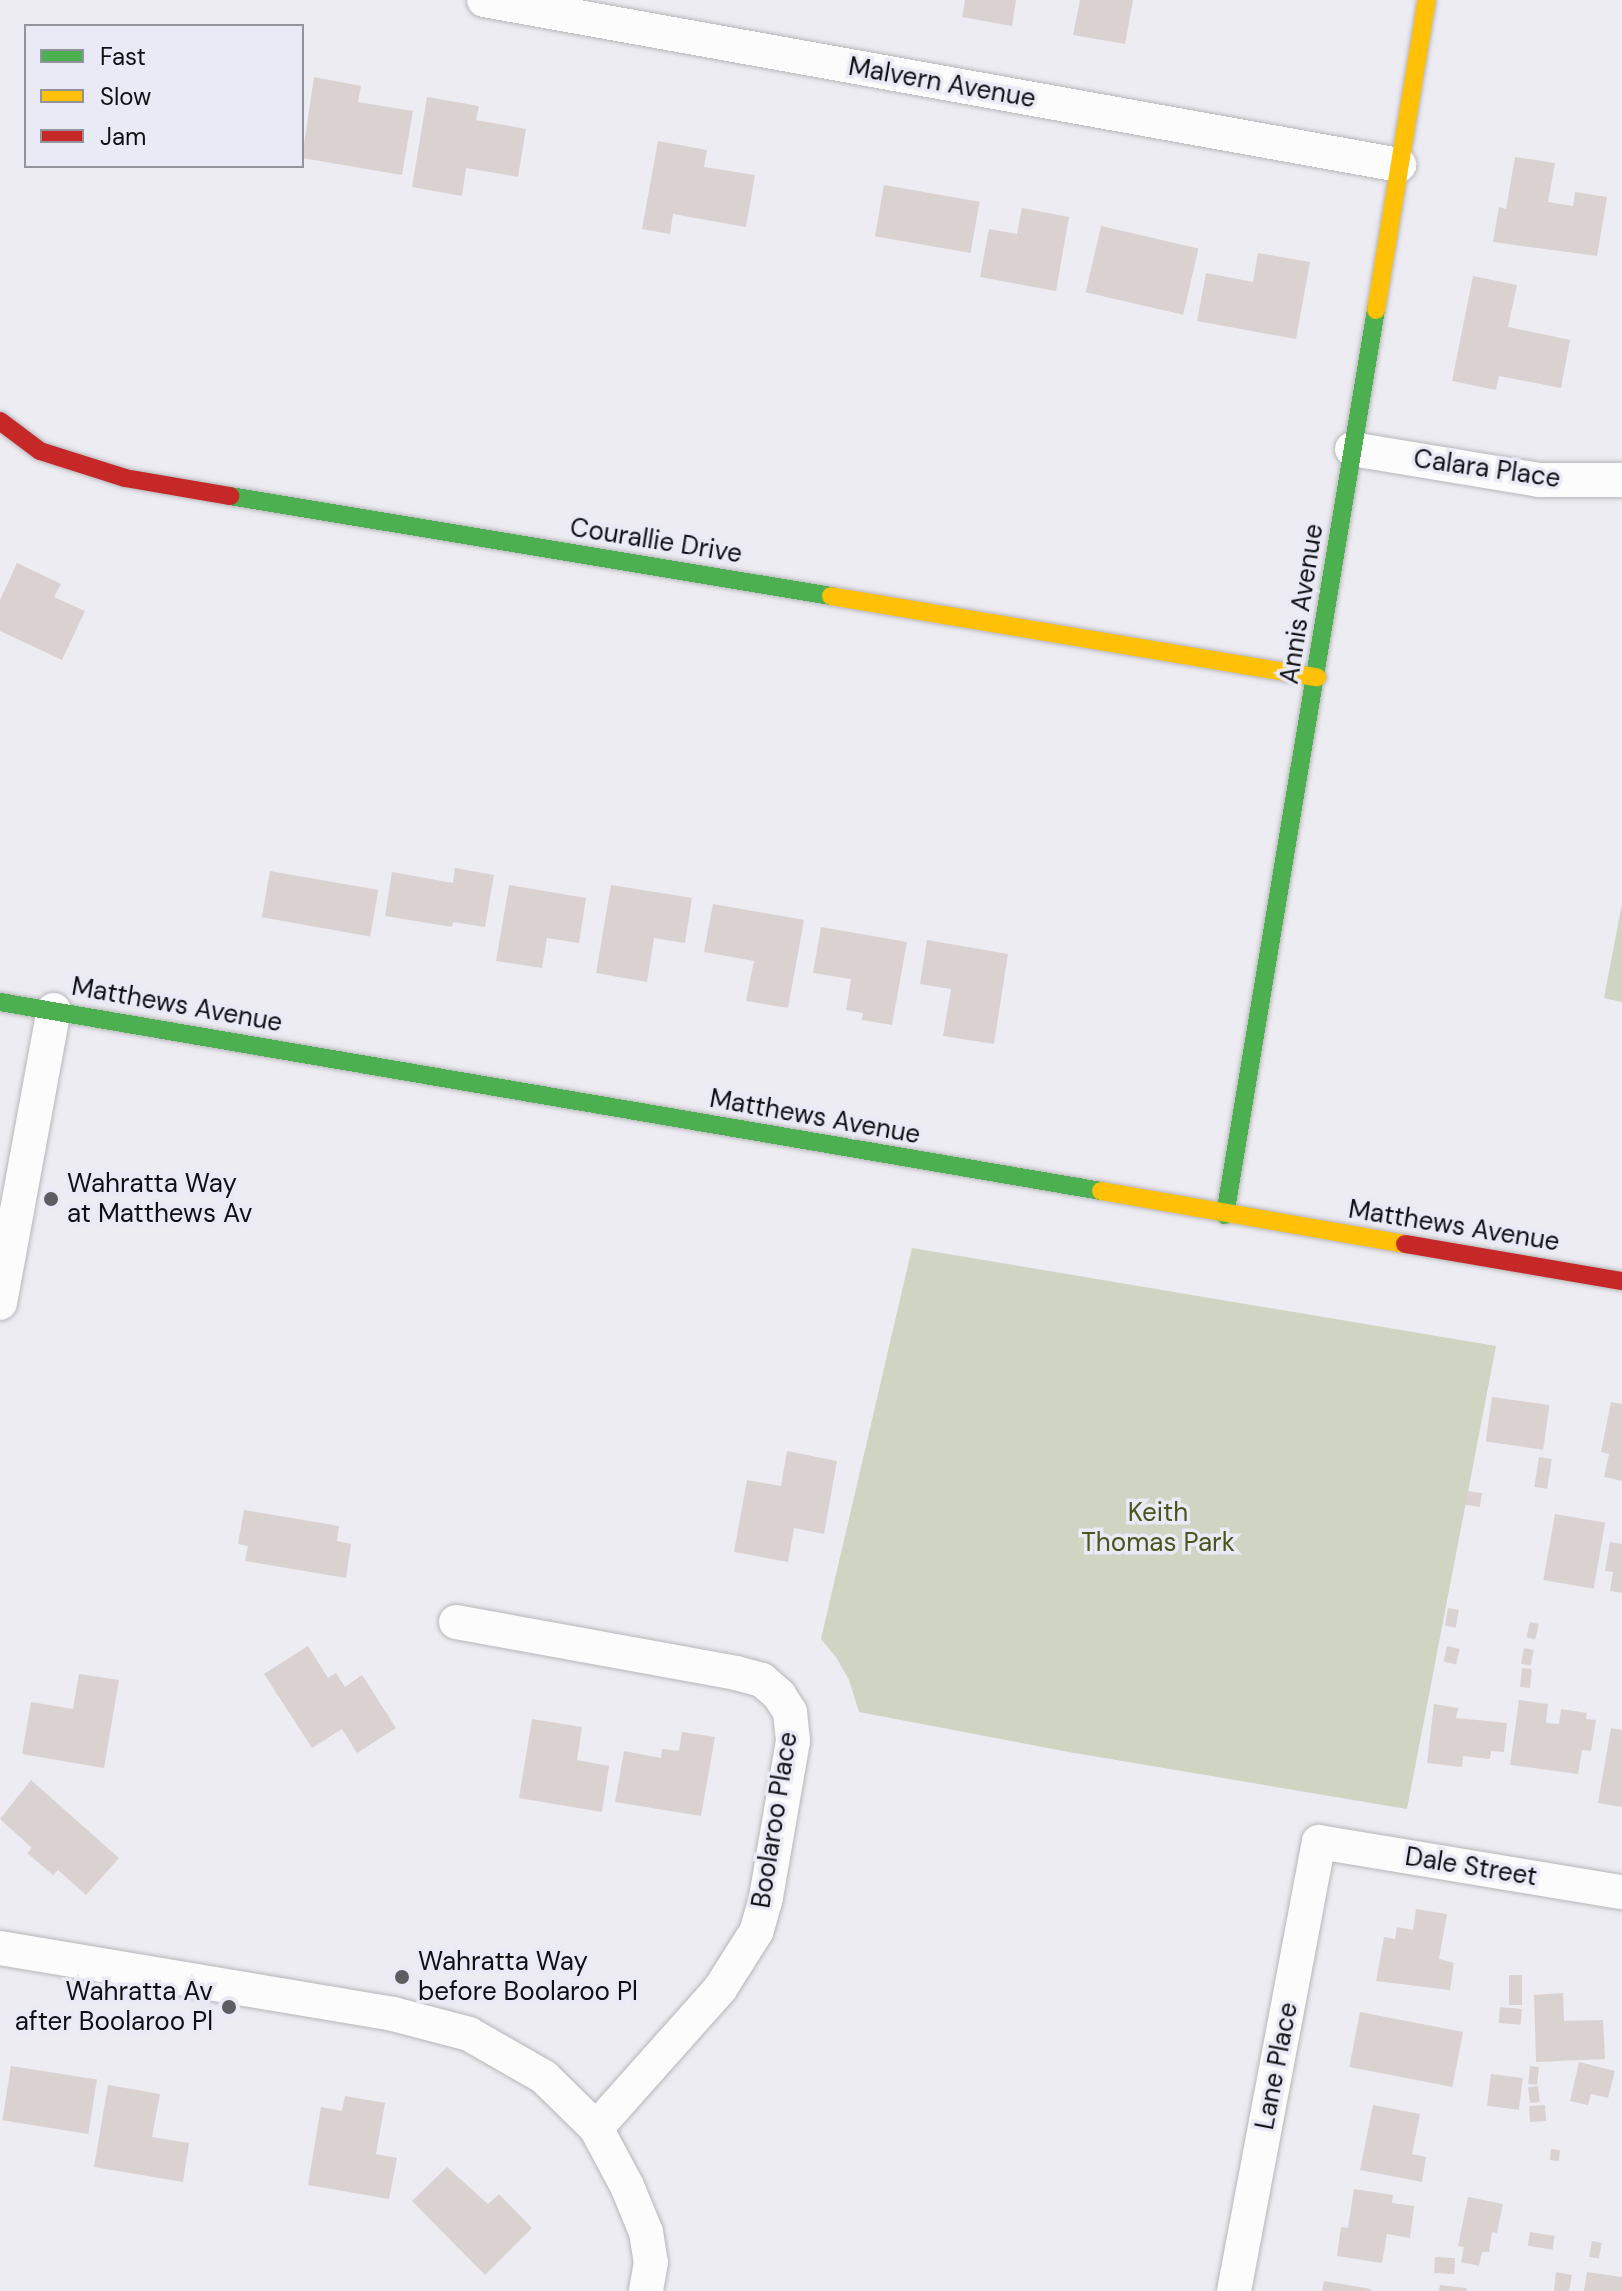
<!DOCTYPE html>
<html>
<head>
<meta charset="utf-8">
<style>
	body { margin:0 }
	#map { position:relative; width:1622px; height:2291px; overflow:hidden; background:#ececf2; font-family:"DM Sans",sans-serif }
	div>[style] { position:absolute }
	.green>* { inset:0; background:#cfd4c3 }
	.building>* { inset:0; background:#d9d2d1; transform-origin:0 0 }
	.roads { filter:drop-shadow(0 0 2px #b6b6ba) drop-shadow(0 0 2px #b6b6ba) }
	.street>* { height:34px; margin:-17px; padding:0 17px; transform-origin:17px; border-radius:17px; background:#fcfcfd }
	.fast>* { height:18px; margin:-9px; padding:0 9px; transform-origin:9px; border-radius:9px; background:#4caf50 }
	.slow>* { height:18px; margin:-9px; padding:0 9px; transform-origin:9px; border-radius:9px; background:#ffc107 }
	.jam>* { height:18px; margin:-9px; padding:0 9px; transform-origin:9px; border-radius:9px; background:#c62828 }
	.dots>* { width:22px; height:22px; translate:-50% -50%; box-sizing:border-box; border:4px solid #e9eaf5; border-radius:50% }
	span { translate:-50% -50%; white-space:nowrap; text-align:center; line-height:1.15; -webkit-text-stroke:7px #e9eaf5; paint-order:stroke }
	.street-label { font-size:26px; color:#101014 }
	.poi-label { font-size:26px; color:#101014 }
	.left { translate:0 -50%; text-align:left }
	.right { translate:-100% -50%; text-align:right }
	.park-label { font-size:26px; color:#4a541c }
	.legend { position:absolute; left:24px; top:24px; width:280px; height:144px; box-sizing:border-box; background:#e9eaf5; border:2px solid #92939b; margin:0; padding:10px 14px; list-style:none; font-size:24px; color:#101014 }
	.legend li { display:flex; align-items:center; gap:16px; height:40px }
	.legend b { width:40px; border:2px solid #92939b }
</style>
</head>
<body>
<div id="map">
	<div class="green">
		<i style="clip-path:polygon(1622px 904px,1622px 1002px,1604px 998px)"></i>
		<i style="clip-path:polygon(912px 1248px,1496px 1346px,1407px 1809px,1069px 1752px,859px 1712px,849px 1680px,836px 1657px,821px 1639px)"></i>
	</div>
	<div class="building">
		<i style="clip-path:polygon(965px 0,1016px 0,1012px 26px,962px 17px)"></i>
		<i style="clip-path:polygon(1080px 0,1133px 0,1125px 44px,1073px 35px)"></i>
		<i style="clip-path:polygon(314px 77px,361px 86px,358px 102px,413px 111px,402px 175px,302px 158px)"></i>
		<i style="clip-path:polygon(427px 97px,479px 106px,476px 120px,526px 129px,518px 177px,466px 168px,462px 196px,412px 187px)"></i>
		<i style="clip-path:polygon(658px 141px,707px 150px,704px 167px,755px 175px,746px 227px,673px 214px,670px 234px,642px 229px)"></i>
		<i style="clip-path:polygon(1515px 157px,1555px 163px,1548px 202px,1573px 206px,1575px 192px,1607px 197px,1597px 256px,1493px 242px,1499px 207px,1506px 209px)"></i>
		<i style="left:884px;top:185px;width:97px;height:52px;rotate:10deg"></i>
		<i style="clip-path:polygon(1022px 208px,1069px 217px,1056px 291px,980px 277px,989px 229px,1017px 234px)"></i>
		<i style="left:1101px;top:226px;width:100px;height:68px;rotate:13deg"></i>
		<i style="clip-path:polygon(1258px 253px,1310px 262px,1296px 339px,1197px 321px,1206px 273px,1253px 282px)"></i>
		<i style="clip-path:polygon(1473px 276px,1517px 285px,1508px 327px,1570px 340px,1561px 388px,1499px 376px,1496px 390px,1452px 381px)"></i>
		<i style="clip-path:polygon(17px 563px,61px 584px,54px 597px,85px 611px,62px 660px,0 631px,0 600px)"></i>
		<i style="clip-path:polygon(455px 868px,494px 875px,485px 927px,453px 922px,452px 927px,385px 916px,392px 872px,453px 883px)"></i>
		<i style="left:270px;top:871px;width:110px;height:47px;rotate:10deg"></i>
		<i style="clip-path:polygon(509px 885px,586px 898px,579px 943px,547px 938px,542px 968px,496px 961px)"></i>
		<i style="clip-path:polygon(611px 885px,692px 898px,685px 943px,654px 938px,647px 982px,596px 973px)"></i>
		<i style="clip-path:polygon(713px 904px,804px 920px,788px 1008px,746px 1001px,754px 961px,704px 952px)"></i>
		<i style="clip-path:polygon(821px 927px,907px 942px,892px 1025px,862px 1020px,863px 1013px,846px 1010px,851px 979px,813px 973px)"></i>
		<i style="clip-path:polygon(927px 940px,1008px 954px,994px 1044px,943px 1036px,951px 989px,920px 984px)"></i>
		<i style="left:1492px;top:1397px;width:58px;height:45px;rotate:8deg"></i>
		<i style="clip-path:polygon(1611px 1402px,1622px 1404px,1622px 1481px,1604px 1477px,1609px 1454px,1601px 1452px)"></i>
		<i style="clip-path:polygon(787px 1451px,837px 1461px,824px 1534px,794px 1528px,788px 1562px,734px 1552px,747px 1480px,781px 1486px)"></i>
		<i style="left:1539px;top:1457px;width:13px;height:30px;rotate:9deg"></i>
		<i style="left:1467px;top:1491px;width:15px;height:14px;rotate:8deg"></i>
		<i style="clip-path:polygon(244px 1510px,339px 1526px,337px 1541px,351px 1544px,346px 1578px,245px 1561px,248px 1546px,238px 1544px)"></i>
		<i style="left:1555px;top:1514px;width:51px;height:67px;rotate:10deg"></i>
		<i style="clip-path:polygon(1610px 1542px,1622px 1544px,1622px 1593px,1610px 1591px,1613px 1572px,1605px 1571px)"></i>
		<i style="left:1448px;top:1608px;width:11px;height:18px;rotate:10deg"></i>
		<i style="left:1530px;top:1622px;width:9px;height:16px;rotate:13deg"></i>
		<i style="clip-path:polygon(308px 1646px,328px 1678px,336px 1673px,345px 1687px,362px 1675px,396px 1728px,357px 1753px,342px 1729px,312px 1748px,264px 1674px)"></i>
		<i style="left:1447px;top:1646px;width:13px;height:16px;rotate:13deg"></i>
		<i style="left:1524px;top:1648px;width:10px;height:16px;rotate:11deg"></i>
		<i style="left:1522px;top:1668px;width:10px;height:19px;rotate:6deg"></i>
		<i style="clip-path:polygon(79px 1674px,119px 1680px,104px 1768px,22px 1754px,31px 1702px,73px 1709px)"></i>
		<i style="clip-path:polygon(1519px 1700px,1548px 1704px,1546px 1723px,1559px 1724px,1561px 1709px,1587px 1713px,1586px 1719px,1596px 1720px,1591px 1751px,1582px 1750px,1578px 1774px,1510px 1765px)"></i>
		<i style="clip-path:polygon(1434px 1704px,1458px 1708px,1456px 1718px,1507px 1723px,1504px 1752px,1491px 1751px,1490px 1759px,1463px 1756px,1462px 1767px,1427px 1763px)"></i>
		<i style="clip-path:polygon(532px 1719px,582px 1727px,577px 1760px,609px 1766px,602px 1812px,519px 1798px)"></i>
		<i style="clip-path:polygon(1611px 1728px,1622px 1730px,1622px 1807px,1598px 1803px)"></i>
		<i style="clip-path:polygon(682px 1732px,715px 1737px,701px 1816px,615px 1802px,624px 1751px,661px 1758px,662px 1749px,679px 1751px)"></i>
		<i style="clip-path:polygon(31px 1780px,119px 1858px,86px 1895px,58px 1870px,53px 1875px,27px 1853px,32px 1848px,0 1819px)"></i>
		<i style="clip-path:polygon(1416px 1909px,1447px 1914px,1439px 1959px,1454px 1963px,1450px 1990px,1376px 1981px,1384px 1937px,1395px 1939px,1397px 1927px,1413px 1930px)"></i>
		<i style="left:1522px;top:1975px;width:30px;height:13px;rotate:90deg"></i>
		<i style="clip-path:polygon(1563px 1993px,1564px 2021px,1603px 2020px,1605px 2059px,1536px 2062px,1534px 1995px)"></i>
		<i style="left:1500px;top:2007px;width:22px;height:16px;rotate:5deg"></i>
		<i style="left:1360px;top:2012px;width:105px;height:56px;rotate:11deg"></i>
		<i style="clip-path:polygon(1579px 2062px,1615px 2071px,1608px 2098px,1591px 2094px,1588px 2105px,1570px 2101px)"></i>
		<i style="left:11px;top:2066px;width:87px;height:55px;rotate:9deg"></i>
		<i style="left:1530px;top:2066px;width:9px;height:18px;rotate:6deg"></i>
		<i style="left:1491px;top:2074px;width:32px;height:32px;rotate:7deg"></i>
		<i style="clip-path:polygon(108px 2085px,160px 2094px,152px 2137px,189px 2143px,183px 2182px,94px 2167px)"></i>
		<i style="left:1538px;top:2086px;width:16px;height:10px;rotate:83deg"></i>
		<i style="clip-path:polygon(345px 2096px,385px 2103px,376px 2154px,397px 2158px,389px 2199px,308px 2185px,321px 2107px,342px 2111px)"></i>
		<i style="clip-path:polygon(1373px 2105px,1420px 2114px,1412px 2154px,1426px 2157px,1422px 2182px,1360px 2170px)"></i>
		<i style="left:1545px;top:2105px;width:16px;height:16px;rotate:86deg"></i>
		<i style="left:1551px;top:2149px;width:9px;height:11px;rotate:6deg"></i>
		<i style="clip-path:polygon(447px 2167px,488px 2204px,499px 2194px,532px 2228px,485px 2275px,412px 2201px)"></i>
		<i style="clip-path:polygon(1354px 2189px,1393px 2195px,1392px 2203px,1414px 2206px,1410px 2238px,1387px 2234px,1382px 2263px,1337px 2256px,1341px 2227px,1348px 2228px)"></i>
		<i style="clip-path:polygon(1468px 2197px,1503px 2204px,1497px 2233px,1492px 2232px,1489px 2252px,1482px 2252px,1479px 2266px,1461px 2262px,1464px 2247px,1458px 2246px)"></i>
		<i style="left:1530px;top:2232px;width:25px;height:14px;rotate:9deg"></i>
		<i style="left:1592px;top:2241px;width:10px;height:16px;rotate:11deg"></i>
		<i style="left:1435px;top:2257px;width:20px;height:16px;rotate:3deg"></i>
		<i style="clip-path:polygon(1556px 2272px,1572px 2275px,1569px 2291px,1554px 2291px)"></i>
		<i style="clip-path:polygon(1587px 2272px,1622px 2277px,1622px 2291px,1584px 2291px)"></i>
		<i style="clip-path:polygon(1324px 2281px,1371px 2289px,1371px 2291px,1322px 2291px)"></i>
		<i style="clip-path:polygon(1440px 2285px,1467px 2288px,1466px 2291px,1439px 2291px)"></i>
	</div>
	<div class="roads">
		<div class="street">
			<i style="left:484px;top:0;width:930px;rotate:10.22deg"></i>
			<i style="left:1352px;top:449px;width:190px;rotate:9.4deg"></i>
			<i style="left:1539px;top:480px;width:83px"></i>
			<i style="left:0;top:1303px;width:298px;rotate:-79.6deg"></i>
			<i style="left:456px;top:1622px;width:285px;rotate:10.3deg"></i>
			<i style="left:736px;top:1673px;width:27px;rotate:15deg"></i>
			<i style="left:762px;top:1680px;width:23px;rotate:41deg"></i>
			<i style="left:779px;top:1695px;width:20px;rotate:57deg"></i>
			<i style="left:790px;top:1712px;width:29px;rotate:84deg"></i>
			<i style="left:793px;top:1741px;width:159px;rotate:99.8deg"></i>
			<i style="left:766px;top:1898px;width:35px;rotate:106deg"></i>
			<i style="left:756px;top:1932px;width:67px;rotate:122.3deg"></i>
			<i style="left:720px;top:1989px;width:186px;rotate:131.7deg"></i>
			<i style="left:0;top:1948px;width:399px;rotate:9.5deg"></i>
			<i style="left:393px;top:2014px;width:79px;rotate:14.7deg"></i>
			<i style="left:469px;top:2034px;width:86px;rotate:29.8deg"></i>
			<i style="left:544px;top:2077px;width:73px;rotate:44.4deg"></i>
			<i style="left:596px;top:2128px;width:66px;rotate:61.9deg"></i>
			<i style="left:627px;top:2186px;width:50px;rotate:67.6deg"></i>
			<i style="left:646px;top:2232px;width:30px;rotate:81deg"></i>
			<i style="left:651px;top:2262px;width:29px;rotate:100deg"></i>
			<i style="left:1234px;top:2291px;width:457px;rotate:-79.3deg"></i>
			<i style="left:1319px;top:1842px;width:307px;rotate:9.4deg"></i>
		</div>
		<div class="fast">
			<i style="left:230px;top:496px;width:609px;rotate:9.45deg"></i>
			<i style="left:0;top:1002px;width:1117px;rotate:9.74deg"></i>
			<i style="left:1225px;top:1215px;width:918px;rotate:-80.53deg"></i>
		</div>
		<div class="slow">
			<i style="left:1376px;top:310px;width:314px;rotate:-80.7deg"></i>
			<i style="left:831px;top:596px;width:493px;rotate:9.5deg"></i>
			<i style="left:1101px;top:1191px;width:309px;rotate:9.9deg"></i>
		</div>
		<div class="jam">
			<i style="left:0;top:421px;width:50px;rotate:36.9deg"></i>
			<i style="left:40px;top:451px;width:89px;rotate:17.6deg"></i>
			<i style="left:125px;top:478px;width:107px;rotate:9.7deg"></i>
			<i style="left:1405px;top:1244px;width:220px;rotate:9.7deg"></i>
		</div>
	</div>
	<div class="dots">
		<i style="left:51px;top:1199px;background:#5d5d62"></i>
		<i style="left:402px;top:1977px;background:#5d5d62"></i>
		<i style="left:229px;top:2007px;background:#5d5d62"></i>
	</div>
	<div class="street-label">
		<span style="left:942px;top:83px;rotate:10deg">Malvern Avenue</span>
		<span style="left:1487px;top:469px;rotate:8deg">Calara Place</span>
		<span style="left:656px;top:541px;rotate:9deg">Courallie Drive</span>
		<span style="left:1302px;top:604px;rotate:-81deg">Annis Avenue</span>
		<span style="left:177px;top:1005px;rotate:10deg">Matthews Avenue</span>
		<span style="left:815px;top:1117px;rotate:10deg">Matthews Avenue</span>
		<span style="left:1454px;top:1226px;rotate:9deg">Matthews Avenue</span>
		<span style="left:775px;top:1820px;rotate:-81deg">Boolaroo Place</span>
		<span style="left:1471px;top:1867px;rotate:9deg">Dale Street</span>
		<span style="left:1277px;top:2066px;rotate:-79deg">Lane Place</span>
	</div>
	<div class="poi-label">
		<span class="left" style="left:67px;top:1199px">Wahratta Way<br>at Matthews Av</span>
		<span class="left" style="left:418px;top:1977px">Wahratta Way<br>before Boolaroo Pl</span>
		<span class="right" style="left:213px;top:2007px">Wahratta Av<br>after Boolaroo Pl</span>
	</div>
	<div class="park-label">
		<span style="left:1158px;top:1528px">Keith<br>Thomas Park</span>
	</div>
	<ul class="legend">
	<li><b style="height:10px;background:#4caf50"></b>Fast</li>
	<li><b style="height:10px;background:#ffc107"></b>Slow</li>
	<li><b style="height:10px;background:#c62828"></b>Jam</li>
	</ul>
</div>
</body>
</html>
